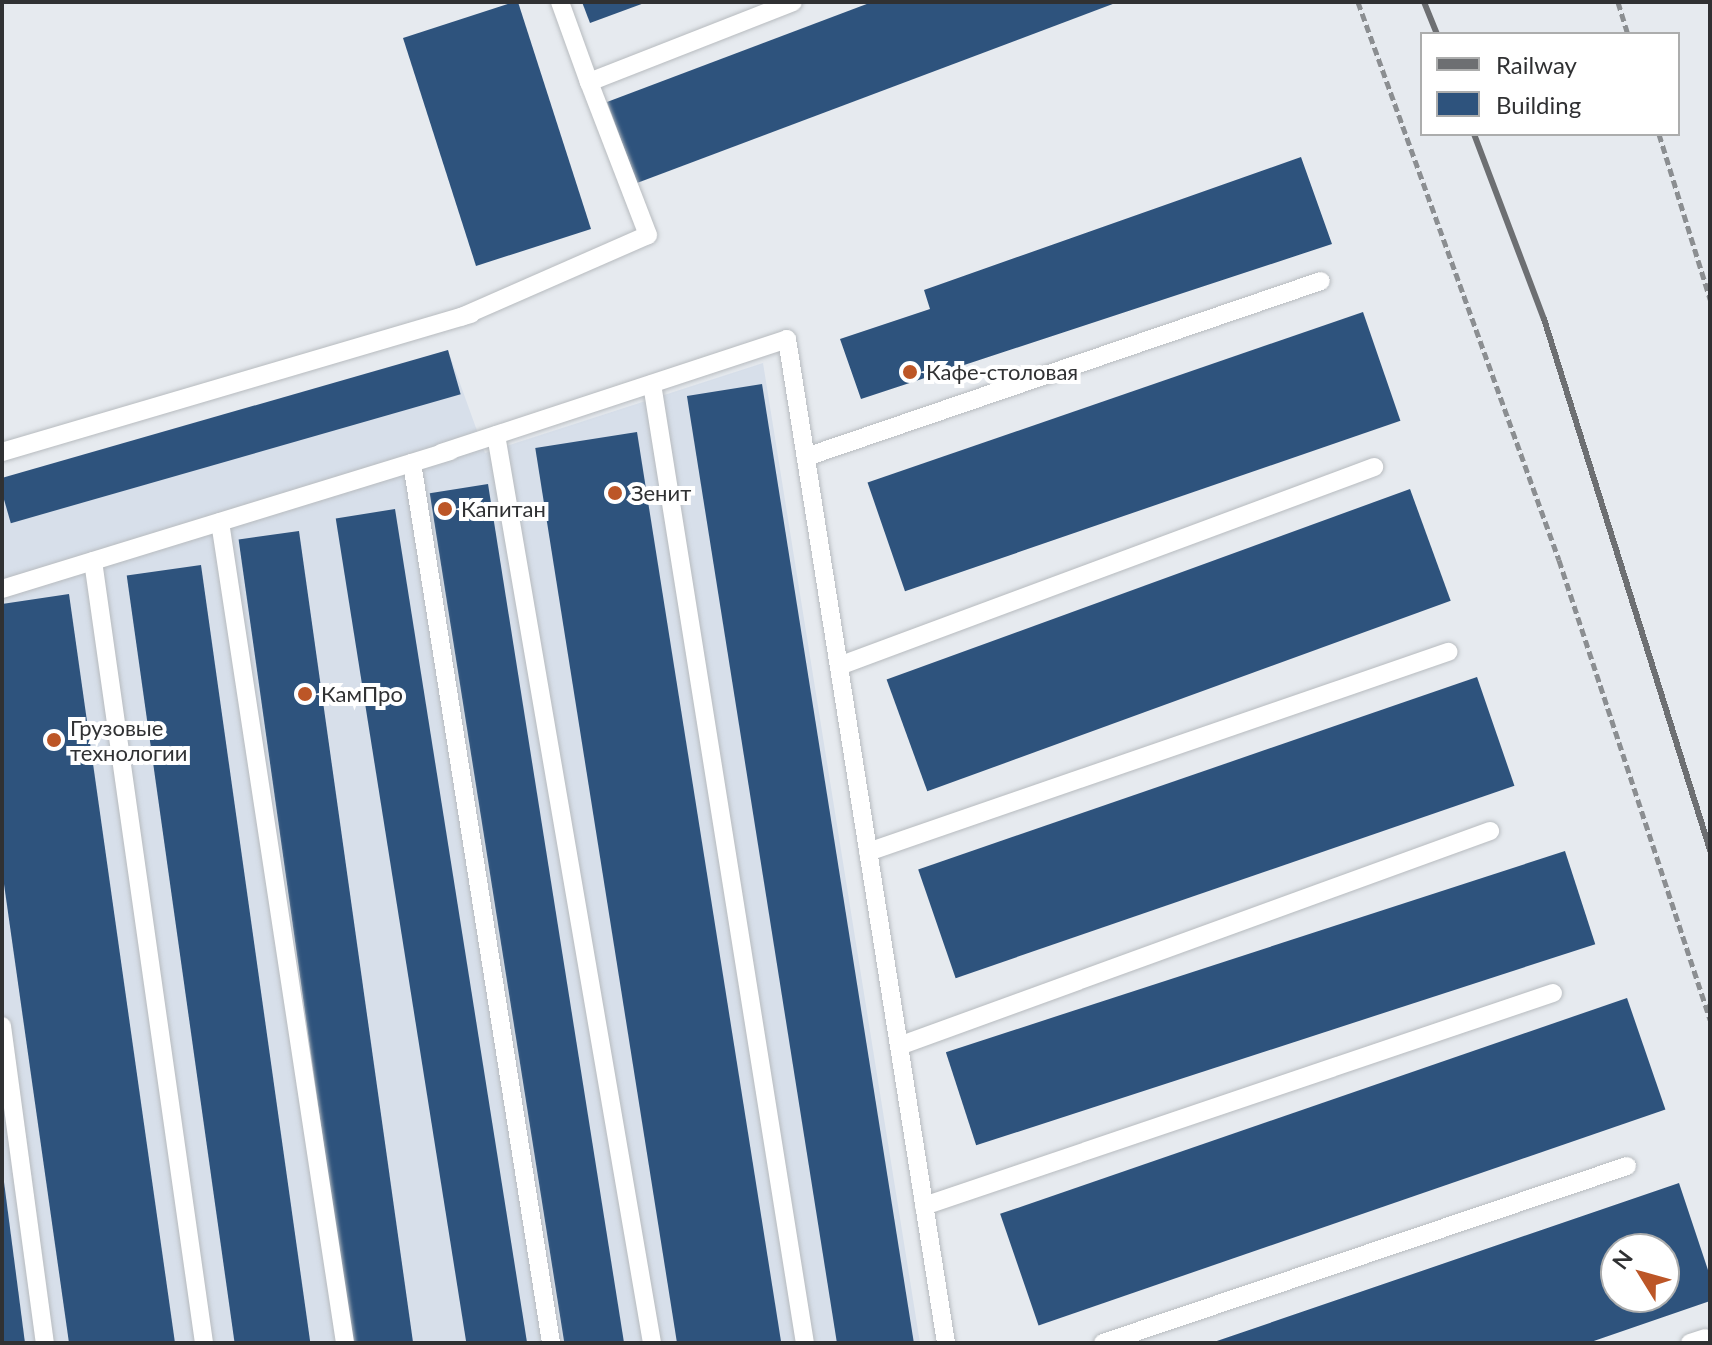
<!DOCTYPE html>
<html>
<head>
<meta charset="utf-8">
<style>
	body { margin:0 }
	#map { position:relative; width:1712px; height:1345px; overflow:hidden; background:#e6eaef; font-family:Lato,sans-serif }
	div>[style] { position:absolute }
	.built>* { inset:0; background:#d7dfea }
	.building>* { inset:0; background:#2e537d; transform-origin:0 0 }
	.path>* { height:5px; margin-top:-2.5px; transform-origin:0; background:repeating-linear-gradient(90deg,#8b8e91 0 8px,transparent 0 12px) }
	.roads { filter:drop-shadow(0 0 2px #b7bbbf) drop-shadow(0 0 2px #b7bbbf) }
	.service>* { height:18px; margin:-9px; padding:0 9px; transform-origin:9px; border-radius:9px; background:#fff }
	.rail>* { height:6px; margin:-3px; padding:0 3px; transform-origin:3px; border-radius:3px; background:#6d6f72 }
	.dots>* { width:22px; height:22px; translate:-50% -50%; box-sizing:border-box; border:4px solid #fff; border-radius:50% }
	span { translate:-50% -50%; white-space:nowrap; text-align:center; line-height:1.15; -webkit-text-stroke:8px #fff; paint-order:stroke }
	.poi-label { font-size:22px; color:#303133 }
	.left { translate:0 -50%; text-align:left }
	.frame { position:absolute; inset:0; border:4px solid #303133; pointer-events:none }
	.legend { position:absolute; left:1420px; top:32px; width:260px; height:104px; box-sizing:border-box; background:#fff; border:2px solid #acadad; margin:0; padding:10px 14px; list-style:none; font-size:24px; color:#303133 }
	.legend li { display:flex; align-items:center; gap:16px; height:40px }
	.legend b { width:40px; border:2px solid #acadad }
	.north { position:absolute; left:1600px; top:1233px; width:80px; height:80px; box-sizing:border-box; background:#fff; border:2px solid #acadad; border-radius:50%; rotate:307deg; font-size:22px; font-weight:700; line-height:32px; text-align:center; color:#303133 }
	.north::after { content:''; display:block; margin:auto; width:28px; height:36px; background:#bc5627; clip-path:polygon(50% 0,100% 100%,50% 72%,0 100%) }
</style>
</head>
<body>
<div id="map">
	<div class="built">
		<i style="clip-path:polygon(448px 350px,485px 453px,763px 363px,920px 1343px,2px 1343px,2px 491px)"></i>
	</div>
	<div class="building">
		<i style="clip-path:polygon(514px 2px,518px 2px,591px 229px,476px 266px,403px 38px)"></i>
		<i style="clip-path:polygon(582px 2px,647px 2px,590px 23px)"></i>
		<i style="clip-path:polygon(872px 2px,1118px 2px,637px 183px,607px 102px)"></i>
		<i style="clip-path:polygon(1301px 157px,1332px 244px,861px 399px,840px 339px,930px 309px,924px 290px)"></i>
		<i style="left:1363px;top:312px;width:115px;height:524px;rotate:71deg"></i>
		<i style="left:448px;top:350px;width:46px;height:468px;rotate:74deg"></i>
		<i style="left:762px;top:384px;width:971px;height:76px;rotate:81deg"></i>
		<i style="left:637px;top:432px;width:922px;height:103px;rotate:81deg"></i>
		<i style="left:488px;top:484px;width:870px;height:59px;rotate:81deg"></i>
		<i style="left:1410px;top:489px;width:119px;height:557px;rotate:70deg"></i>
		<i style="left:395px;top:509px;width:844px;height:60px;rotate:81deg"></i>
		<i style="left:299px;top:531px;width:821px;height:61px;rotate:82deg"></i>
		<i style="left:201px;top:565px;width:786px;height:75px;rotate:82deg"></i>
		<i style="clip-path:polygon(69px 594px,175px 1343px,69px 1343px,2px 870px,2px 604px)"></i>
		<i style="left:1477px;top:677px;width:115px;height:591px;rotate:71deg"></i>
		<i style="left:1565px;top:851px;width:98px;height:651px;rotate:72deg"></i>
		<i style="left:1627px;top:998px;width:118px;height:663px;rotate:71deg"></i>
		<i style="clip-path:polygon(4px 1182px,25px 1343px,2px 1343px)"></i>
		<i style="clip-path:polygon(evenodd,1679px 1183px,1710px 1276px,1710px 1301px,1588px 1343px,1211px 1343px,1679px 1183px,1616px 1249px,1664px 1249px,1664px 1297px,1616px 1297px,1616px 1249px)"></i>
	</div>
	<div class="path">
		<i style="left:1358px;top:2px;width:593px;rotate:70.19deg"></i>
		<i style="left:1559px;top:560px;width:484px;rotate:71.8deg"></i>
		<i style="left:1618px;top:2px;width:34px;rotate:73deg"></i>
		<i style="left:1659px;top:134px;width:173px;rotate:72.8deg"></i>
	</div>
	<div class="roads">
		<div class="service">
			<i style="left:560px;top:2px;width:85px;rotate:70.1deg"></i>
			<i style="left:461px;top:317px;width:204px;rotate:-23.7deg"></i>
			<i style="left:648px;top:235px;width:164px;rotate:-111.1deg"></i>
			<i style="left:589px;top:82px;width:219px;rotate:-21.4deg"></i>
			<i style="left:652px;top:384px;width:971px;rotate:80.94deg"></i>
			<i style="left:496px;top:435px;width:921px;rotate:80.25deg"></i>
			<i style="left:2px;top:452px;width:489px;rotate:-16.4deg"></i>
			<i style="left:441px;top:453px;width:364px;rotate:-18.2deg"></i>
			<i style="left:787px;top:339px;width:1017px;rotate:81deg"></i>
			<i style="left:806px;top:457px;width:544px;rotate:-18.87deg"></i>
			<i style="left:412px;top:463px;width:891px;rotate:81.02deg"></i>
			<i style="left:220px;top:522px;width:830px;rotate:81.34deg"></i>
			<i style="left:93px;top:561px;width:790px;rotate:81.92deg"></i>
			<i style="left:2px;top:589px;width:469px;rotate:-17.1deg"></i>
			<i style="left:839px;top:666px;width:571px;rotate:-20.4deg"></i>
			<i style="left:868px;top:852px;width:614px;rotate:-19.03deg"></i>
			<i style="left:2px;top:1026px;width:320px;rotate:82.3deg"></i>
			<i style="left:899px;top:1046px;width:629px;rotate:-19.99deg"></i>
			<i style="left:924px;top:1206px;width:664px;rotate:-18.71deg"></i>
			<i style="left:1103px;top:1343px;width:553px;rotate:-18.66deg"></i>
			<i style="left:1690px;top:1343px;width:16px;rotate:-18deg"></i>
		</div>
	</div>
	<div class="rail">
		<i style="left:1424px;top:2px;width:35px;rotate:68deg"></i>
		<i style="left:1474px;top:134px;width:198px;rotate:69.3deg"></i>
		<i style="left:1544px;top:319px;width:556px;rotate:72.64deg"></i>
	</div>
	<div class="dots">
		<i style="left:910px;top:372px;background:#bc5627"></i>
		<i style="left:615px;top:493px;background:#bc5627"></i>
		<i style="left:445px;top:509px;background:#bc5627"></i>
		<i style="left:305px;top:694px;background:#bc5627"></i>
		<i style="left:54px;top:740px;background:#bc5627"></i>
	</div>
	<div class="poi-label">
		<span class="left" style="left:926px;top:372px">Кафе-столовая</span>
		<span class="left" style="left:631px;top:493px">Зенит</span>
		<span class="left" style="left:461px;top:509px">Капитан</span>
		<span class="left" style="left:321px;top:694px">КамПро</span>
		<span class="left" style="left:70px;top:740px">Грузовые<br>технологии</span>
	</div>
	<div class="frame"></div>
	<ul class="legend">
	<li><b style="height:10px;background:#6d6f72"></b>Railway</li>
	<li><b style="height:22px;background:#2e537d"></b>Building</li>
	</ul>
	<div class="north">N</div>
</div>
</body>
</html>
